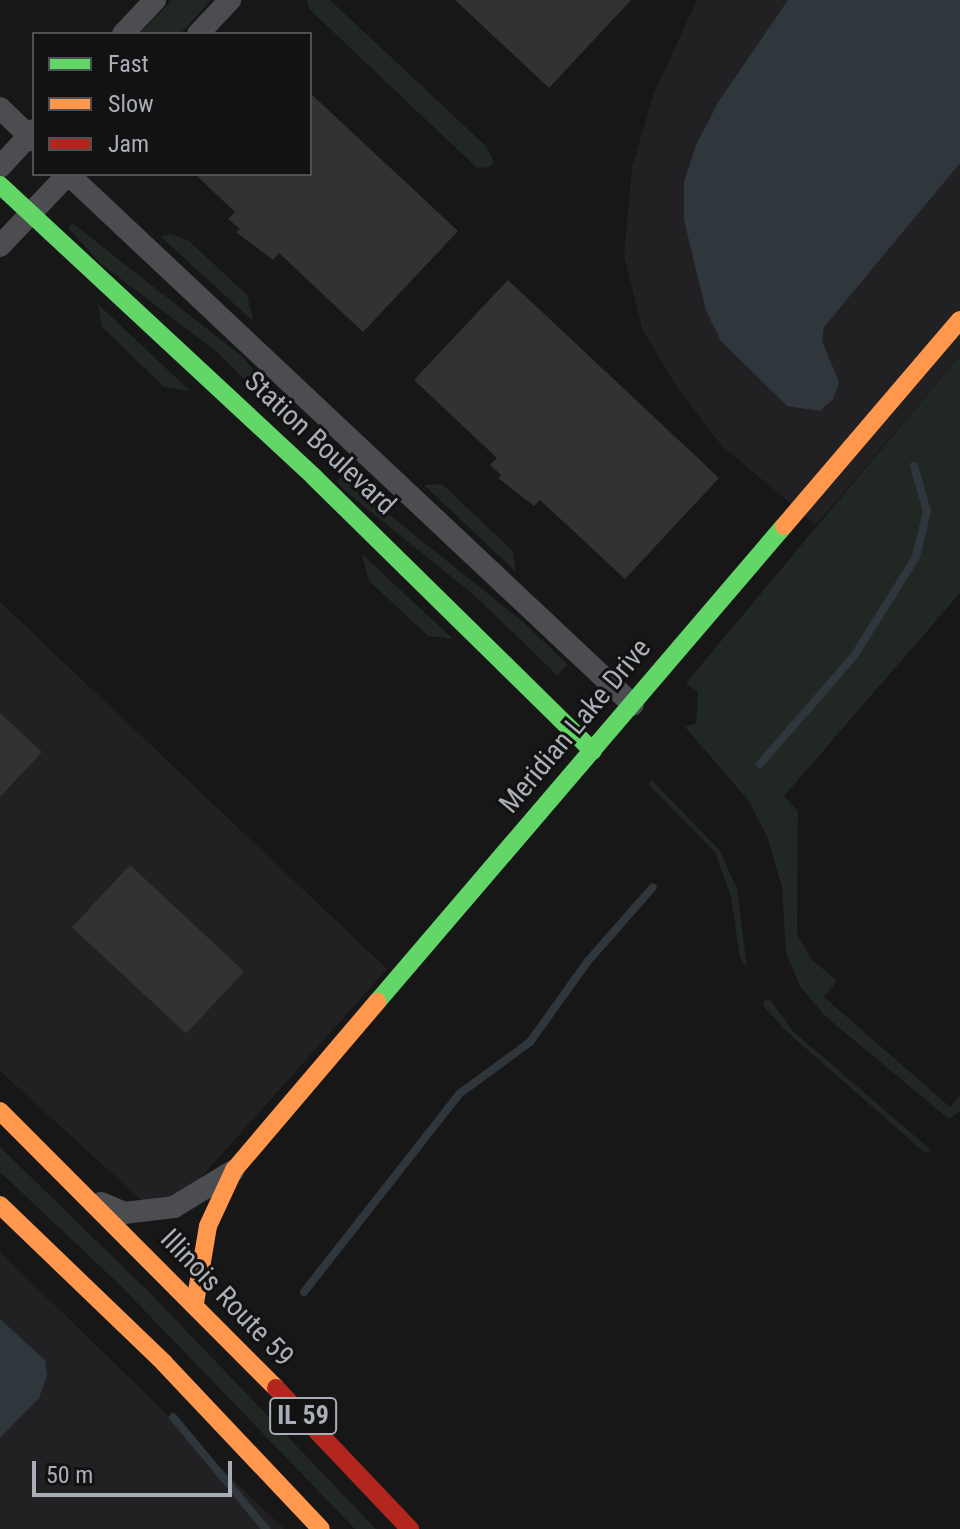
<!DOCTYPE html>
<html>
<head>
<meta charset="utf-8">
<style>
	body { margin:0 }
	#map { position:relative; width:960px; height:1529px; overflow:hidden; background:#171718; font-family:"Roboto Condensed",sans-serif }
	div>[style] { position:absolute }
	.built>* { inset:0; background:#212123 }
	.green>* { inset:0; background:#212722 }
	.water>* { inset:0; background:#2f363c }
	.stream>* { height:8px; margin:-4px; padding:0 4px; transform-origin:4px; border-radius:4px; background:#2f363c }
	.building>* { inset:0; background:#323233; transform-origin:0 0 }
	.street>* { height:22px; margin:-11px; padding:0 11px; transform-origin:11px; border-radius:11px; background:#4c4d50 }
	.fast>* { height:18px; margin:-9px; padding:0 9px; transform-origin:9px; border-radius:9px; background:#63d668 }
	.slow>* { height:18px; margin:-9px; padding:0 9px; transform-origin:9px; border-radius:9px; background:#ff974d }
	.jam>* { height:18px; margin:-9px; padding:0 9px; transform-origin:9px; border-radius:9px; background:#b3261e }
	span { translate:-50% -50%; white-space:nowrap; text-align:center; line-height:1.15; -webkit-text-stroke:6px #121213; paint-order:stroke }
	.shield-label span { padding:2px 6px; background:#121213; border:2px solid; border-radius:6px; -webkit-text-stroke-width:0 }
	.shield-label { font-size:26px; color:#aaaeb7; font-weight:700 }
	.street-label { font-size:28px; color:#aaaeb7 }
	.legend { position:absolute; left:32px; top:32px; width:280px; height:144px; box-sizing:border-box; background:#121213; border:2px solid #4f5055; margin:0; padding:10px 14px; list-style:none; font-size:24px; color:#aaaeb7 }
	.legend li { display:flex; align-items:center; gap:16px; height:40px }
	.legend b { width:40px; border:2px solid #4f5055 }
	.scale { position:absolute; left:32px; top:1461px; width:200px; height:36px; box-sizing:border-box; border:4px solid #aaaeb7; border-top:0; padding-left:10px; font-size:24px; line-height:28px; white-space:nowrap; color:#aaaeb7; -webkit-text-stroke:6px #121213; paint-order:stroke }
</style>
</head>
<body>
<div id="map">
	<div class="built">
		<i style="clip-path:polygon(697px 0,960px 0,960px 355px,816px 525px,722px 446px,679px 390px,643px 331px,624px 256px,632px 168px,653px 95px)"></i>
		<i style="clip-path:polygon(0 602px,387px 969px,163px 1220px,0 1071px)"></i>
		<i style="clip-path:polygon(0 1252px,106px 1355px,284px 1529px,0 1529px)"></i>
	</div>
	<div class="green">
		<i style="clip-path:polygon(172px 0,211px 0,180px 34px,139px 34px)"></i>
		<i style="clip-path:polygon(307px 0,330px 0,487px 147px,494px 162px,490px 167px,477px 168px,309px 9px)"></i>
		<i style="clip-path:polygon(71px 222px,244px 358px,271px 393px,251px 386px,217px 352px,100px 263px,69px 229px)"></i>
		<i style="clip-path:polygon(171px 234px,189px 241px,247px 295px,254px 322px,160px 236px)"></i>
		<i style="clip-path:polygon(98px 304px,190px 391px,164px 387px,102px 327px)"></i>
		<i style="clip-path:polygon(960px 355px,960px 593px,784px 796px,798px 811px,797px 934px,811px 959px,837px 981px,824px 997px,950px 1107px,960px 1094px,960px 1111px,949px 1119px,824px 1015px,800px 986px,786px 953px,782px 887px,767px 836px,748px 800px,685px 727px,696px 723px,698px 692px,686px 683px)"></i>
		<i style="clip-path:polygon(342px 477px,523px 622px,568px 665px,557px 675px,473px 594px,345px 491px,337px 481px)"></i>
		<i style="clip-path:polygon(442px 484px,513px 551px,516px 572px,424px 485px)"></i>
		<i style="clip-path:polygon(362px 554px,453px 639px,428px 636px,369px 581px)"></i>
		<i style="clip-path:polygon(651px 779px,720px 851px,737px 889px,747px 967px,740px 958px,731px 897px,715px 852px,649px 785px)"></i>
		<i style="clip-path:polygon(770px 1000px,793px 1031px,932px 1151px,924px 1152px,785px 1030px,765px 1008px,763px 1001px)"></i>
		<i style="clip-path:polygon(0 1147px,151px 1294px,376px 1529px,355px 1529px,120px 1285px,0 1172px)"></i>
	</div>
	<div class="water">
		<i style="clip-path:polygon(788px 0,960px 0,960px 163px,824px 327px,822px 341px,839px 382px,833px 399px,820px 411px,787px 406px,721px 341px,706px 311px,684px 220px,684px 182px,696px 145px,719px 101px)"></i>
		<i style="clip-path:polygon(0 1319px,45px 1360px,47px 1376px,39px 1398px,0 1438px)"></i>
	</div>
	<div class="stream">
		<i style="left:760px;top:764px;width:143px;rotate:-49deg"></i>
		<i style="left:854px;top:656px;width:117px;rotate:-57.9deg"></i>
		<i style="left:916px;top:557px;width:47px;rotate:-76.6deg"></i>
		<i style="left:927px;top:511px;width:47px;rotate:-106.1deg"></i>
		<i style="left:304px;top:1292px;width:251px;rotate:-51.9deg"></i>
		<i style="left:459px;top:1094px;width:88px;rotate:-36.2deg"></i>
		<i style="left:530px;top:1042px;width:100px;rotate:-54.4deg"></i>
		<i style="left:588px;top:961px;width:98px;rotate:-48.7deg"></i>
		<i style="left:173px;top:1417px;width:146px;rotate:50.3deg"></i>
	</div>
	<div class="building">
		<i style="clip-path:polygon(455px 0,631px 0,549px 88px)"></i>
		<i style="clip-path:polygon(310px 93px,458px 231px,363px 332px,279px 253px,273px 260px,236px 232px,240px 229px,228px 219px,235px 212px,195px 174px,310px 174px)"></i>
		<i style="clip-path:polygon(508px 280px,719px 478px,625px 579px,540px 500px,534px 506px,498px 478px,501px 475px,490px 465px,497px 458px,414px 380px)"></i>
		<i style="clip-path:polygon(0 713px,42px 752px,0 797px)"></i>
		<i style="left:130px;top:865px;width:156px;height:85px;rotate:43deg"></i>
	</div>
	<div class="street">
		<i style="left:123px;top:34px;width:47px;rotate:-46.7deg"></i>
		<i style="left:198px;top:34px;width:47px;rotate:-46.7deg"></i>
		<i style="left:0;top:108px;width:47px;rotate:44.1deg"></i>
		<i style="left:0;top:167px;width:50px;rotate:-47.4deg"></i>
		<i style="left:68px;top:174px;width:775px;rotate:43.22deg"></i>
		<i style="left:0;top:246px;width:99px;rotate:-46.6deg"></i>
		<i style="left:101px;top:1203px;width:25px;rotate:23deg"></i>
		<i style="left:124px;top:1213px;width:50px;rotate:-6.8deg"></i>
		<i style="left:174px;top:1207px;width:69px;rotate:-31.4deg"></i>
	</div>
	<div class="fast">
		<i style="left:0;top:185px;width:429px;rotate:42.9deg"></i>
		<i style="left:314px;top:477px;width:391px;rotate:44.5deg"></i>
		<i style="left:377px;top:1002px;width:626px;rotate:-49.47deg"></i>
	</div>
	<div class="slow">
		<i style="left:784px;top:526px;width:271px;rotate:-49.5deg"></i>
		<i style="left:0;top:1111px;width:391px;rotate:45.1deg"></i>
		<i style="left:0;top:1205px;width:228px;rotate:43.9deg"></i>
		<i style="left:164px;top:1363px;width:228px;rotate:46.6deg"></i>
		<i style="left:195px;top:1303px;width:78px;rotate:-80.4deg"></i>
		<i style="left:208px;top:1226px;width:62px;rotate:-65.1deg"></i>
		<i style="left:234px;top:1170px;width:221px;rotate:-49.6deg"></i>
	</div>
	<div class="jam">
		<i style="left:276px;top:1388px;width:195px;rotate:46.5deg"></i>
	</div>
	<div class="shield-label">
		<span style="left:303px;top:1416px">IL 59</span>
	</div>
	<div class="street-label">
		<span style="left:320px;top:443px;rotate:43deg">Station Boulevard</span>
		<span style="left:575px;top:726px;rotate:-50deg">Meridian Lake Drive</span>
		<span style="left:227px;top:1298px;rotate:46deg">Illinois Route 59</span>
	</div>
	<ul class="legend">
	<li><b style="height:10px;background:#63d668"></b>Fast</li>
	<li><b style="height:10px;background:#ff974d"></b>Slow</li>
	<li><b style="height:10px;background:#b3261e"></b>Jam</li>
	</ul>
	<div class="scale">50 m</div>
</div>
</body>
</html>
